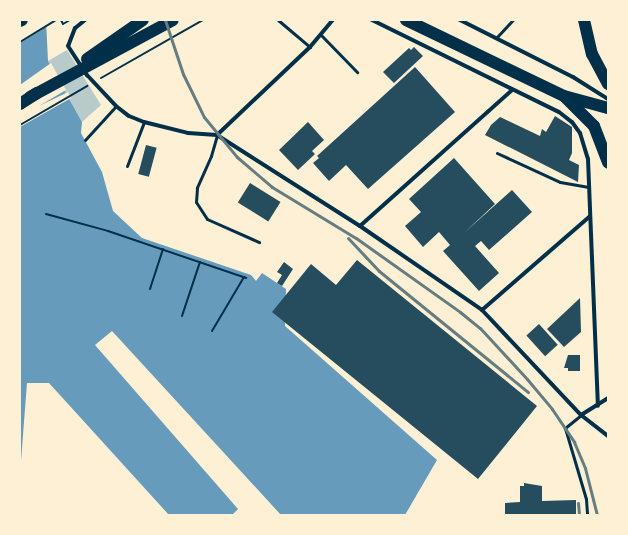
<!DOCTYPE html>
<html>
<head>
<meta charset="utf-8">
<style>
	body { margin:0 }
	#map { position:relative; width:628px; height:535px; overflow:hidden; background:#fdf0d5; font-family:Roboto,sans-serif }
	div>[style] { position:absolute }
	.green>* { inset:0; background:#b9caca }
	.water>* { inset:0; background:#669bbc }
	.pier>* { inset:0; background:#fdf0d5 }
	.building>* { inset:0; background:#264d5e; transform-origin:0 0 }
	.path>* { height:2px; margin:-1px; padding:0 1px; transform-origin:1px; border-radius:1px; background:#003049 }
	.service>* { height:3px; margin:-1.5px; padding:0 1.5px; transform-origin:1.5px; border-radius:1.5px; background:#003049 }
	.minor>* { height:4px; margin:-2px; padding:0 2px; transform-origin:2px; border-radius:2px; background:#003049 }
	.motorway>* { height:12px; margin:-6px; padding:0 6px; transform-origin:6px; border-radius:6px; background:#003049 }
	.rail>* { height:3px; margin:-1.5px; padding:0 1.5px; transform-origin:1.5px; border-radius:1.5px; background:#657d81 }
	span { translate:-50% -50%; white-space:nowrap; text-align:center; line-height:1.15; -webkit-text-stroke:3px #fdf0d5; paint-order:stroke }
	.frame { position:absolute; inset:0; border:21px solid #fdf0d5; pointer-events:none }
</style>
</head>
<body>
<div id="map">
	<div class="green">
		<i style="clip-path:polygon(67px 50px,101px 105px,82px 122px,48px 61px)"></i>
	</div>
	<div class="water">
		<i style="clip-path:polygon(20px 20px,46px 20px,48px 61px,82px 122px,81px 133px,102px 172px,113px 211px,142px 238px,251px 275px,256px 281px,262px 273px,286px 289px,285px 326px,437px 460px,405px 515px,281px 515px,112px 331px,95px 345px,238px 509px,232px 515px,169px 515px,49px 383px,27px 383px,20px 474px)"></i>
	</div>
	<div class="pier">
		<i style="clip-path:polygon(20px 20px,48px 20px,48px 26px,20px 43px)"></i>
		<i style="clip-path:polygon(51px 63px,66px 90px,39px 106px,68px 92px,71px 98px,20px 127px,20px 85px)"></i>
	</div>
	<div class="building">
		<i style="clip-path:polygon(414px 47px,423px 56px,394px 83px,383px 72px,409px 48px,411px 50px)"></i>
		<i style="clip-path:polygon(415px 67px,455px 112px,368px 189px,346px 165px,329px 181px,313px 163px,319px 158px,317px 156px)"></i>
		<i style="clip-path:polygon(555px 116px,572px 127px,572px 153px,569px 160px,579px 165px,578px 182px,485px 135px,491px 125px,500px 117px,540px 136px,542px 129px,546px 132px)"></i>
		<i style="clip-path:polygon(308px 122px,324px 140px,312px 151px,315px 154px,298px 170px,279px 150px)"></i>
		<i style="left:146px;top:145px;width:11px;height:30px;rotate:15deg"></i>
		<i style="clip-path:polygon(454px 158px,495px 204px,464px 233px,512px 190px,532px 212px,489px 250px,481px 241px,475px 246px,499px 273px,479px 291px,443px 251px,450px 245px,439px 232px,423px 247px,405px 226px,421px 212px,409px 199px)"></i>
		<i style="left:250px;top:183px;width:36px;height:23px;rotate:32deg"></i>
		<i style="clip-path:polygon(357px 260px,537px 406px,478px 479px,272px 312px,311px 264px,336px 285px)"></i>
		<i style="clip-path:polygon(284px 262px,293px 269px,282px 286px,277px 283px,282px 275px,277px 272px)"></i>
		<i style="clip-path:polygon(580px 298px,581px 332px,564px 347px,547px 329px)"></i>
		<i style="left:539px;top:324px;width:28px;height:17px;rotate:48deg"></i>
		<i style="clip-path:polygon(568px 355px,580px 355px,580px 371px,568px 371px,568px 368px,564px 368px)"></i>
		<i style="clip-path:polygon(524px 483px,542px 486px,542px 501px,576px 500px,576px 515px,505px 515px,505px 503px,520px 502px,520px 486px,524px 486px)"></i>
	</div>
	<div class="path">
		<i style="left:61px;top:20px;width:4px;rotate:63deg"></i>
		<i style="left:63px;top:24px;width:8px;rotate:-30deg"></i>
		<i style="left:20px;top:42px;width:42px;rotate:-31.4deg"></i>
		<i style="left:101px;top:78px;width:117px;rotate:-29.6deg"></i>
		<i style="left:20px;top:125px;width:78px;rotate:-30.2deg"></i>
		<i style="left:46px;top:214px;width:64px;rotate:15.3deg"></i>
		<i style="left:108px;top:231px;width:146px;rotate:18.8deg"></i>
		<i style="left:150px;top:289px;width:42px;rotate:-72deg"></i>
		<i style="left:182px;top:316px;width:57px;rotate:-71.6deg"></i>
		<i style="left:212px;top:331px;width:63px;rotate:-59.3deg"></i>
	</div>
	<div class="service">
		<i style="left:278px;top:20px;width:42px;rotate:40.2deg"></i>
		<i style="left:321px;top:35px;width:52px;rotate:45.8deg"></i>
		<i style="left:496px;top:38px;width:25px;rotate:-47deg"></i>
		<i style="left:217px;top:135px;width:22px;rotate:106deg"></i>
		<i style="left:211px;top:156px;width:35px;rotate:114deg"></i>
		<i style="left:197px;top:188px;width:14px;rotate:94deg"></i>
		<i style="left:196px;top:202px;width:20px;rotate:57deg"></i>
		<i style="left:207px;top:219px;width:57px;rotate:23.9deg"></i>
		<i style="left:85px;top:140px;width:46px;rotate:-47.6deg"></i>
		<i style="left:497px;top:153px;width:69px;rotate:24.7deg"></i>
		<i style="left:560px;top:182px;width:29px;rotate:10deg"></i>
		<i style="left:127px;top:166px;width:47px;rotate:-68.9deg"></i>
		<i style="left:581px;top:415px;width:21px;rotate:141deg"></i>
		<i style="left:565px;top:428px;width:74px;rotate:73.5deg"></i>
		<i style="left:586px;top:499px;width:16px;rotate:86deg"></i>
	</div>
	<div class="minor">
		<i style="left:85px;top:20px;width:13px;rotate:141deg"></i>
		<i style="left:75px;top:28px;width:19px;rotate:111deg"></i>
		<i style="left:68px;top:46px;width:35px;rotate:57deg"></i>
		<i style="left:87px;top:75px;width:42px;rotate:46.9deg"></i>
		<i style="left:116px;top:106px;width:16px;rotate:38deg"></i>
		<i style="left:129px;top:116px;width:16px;rotate:22deg"></i>
		<i style="left:144px;top:122px;width:45px;rotate:14deg"></i>
		<i style="left:188px;top:133px;width:29px;rotate:4deg"></i>
		<i style="left:217px;top:135px;width:169px;rotate:32.5deg"></i>
		<i style="left:360px;top:226px;width:148px;rotate:34.5deg"></i>
		<i style="left:482px;top:310px;width:144px;rotate:46.7deg"></i>
		<i style="left:581px;top:415px;width:34px;rotate:38deg"></i>
		<i style="left:372px;top:20px;width:208px;rotate:26.2deg"></i>
		<i style="left:559px;top:112px;width:16px;rotate:38deg"></i>
		<i style="left:572px;top:122px;width:14px;rotate:54deg"></i>
		<i style="left:580px;top:133px;width:27px;rotate:73deg"></i>
		<i style="left:588px;top:159px;width:247px;rotate:87.7deg"></i>
		<i style="left:460px;top:20px;width:127px;rotate:26.8deg"></i>
		<i style="left:573px;top:77px;width:41px;rotate:32.2deg"></i>
		<i style="left:217px;top:135px;width:128px;rotate:-43.4deg"></i>
		<i style="left:310px;top:47px;width:35px;rotate:-50deg"></i>
		<i style="left:360px;top:226px;width:204px;rotate:-41.8deg"></i>
		<i style="left:482px;top:310px;width:143px;rotate:-41deg"></i>
		<i style="left:581px;top:415px;width:32px;rotate:-32deg"></i>
	</div>
	<div class="motorway">
		<i style="left:406px;top:20px;width:175px;rotate:25.7deg"></i>
		<i style="left:564px;top:96px;width:46px;rotate:15.3deg"></i>
		<i style="left:584px;top:20px;width:35px;rotate:77deg"></i>
		<i style="left:592px;top:54px;width:34px;rotate:62deg"></i>
		<i style="left:20px;top:21px;width:2px;rotate:-27deg"></i>
		<i style="left:87px;top:59px;width:68px;rotate:-34.9deg"></i>
		<i style="left:30px;top:97px;width:162px;rotate:-28.3deg"></i>
		<i style="left:565px;top:97px;width:41px;rotate:45deg"></i>
		<i style="left:594px;top:126px;width:39px;rotate:69deg"></i>
		<i style="left:20px;top:104px;width:20px;rotate:-33deg"></i>
	</div>
	<div class="rail">
		<i style="left:165px;top:20px;width:57px;rotate:71.6deg"></i>
		<i style="left:183px;top:74px;width:48px;rotate:64deg"></i>
		<i style="left:204px;top:117px;width:52px;rotate:50.5deg"></i>
		<i style="left:237px;top:157px;width:46px;rotate:40.6deg"></i>
		<i style="left:272px;top:187px;width:98px;rotate:31.3deg"></i>
		<i style="left:356px;top:238px;width:128px;rotate:35.4deg"></i>
		<i style="left:460px;top:312px;width:26px;rotate:39deg"></i>
		<i style="left:480px;top:328px;width:69px;rotate:47.3deg"></i>
		<i style="left:527px;top:379px;width:39px;rotate:50deg"></i>
		<i style="left:552px;top:409px;width:40px;rotate:56deg"></i>
		<i style="left:574px;top:442px;width:28px;rotate:67deg"></i>
		<i style="left:585px;top:468px;width:49px;rotate:75.7deg"></i>
		<i style="left:348px;top:238px;width:45px;rotate:46.8deg"></i>
		<i style="left:379px;top:271px;width:192px;rotate:39.1deg"></i>
		<i style="left:578px;top:503px;width:12px;rotate:85deg"></i>
	</div>
	<div class="frame"></div>
</div>
</body>
</html>
